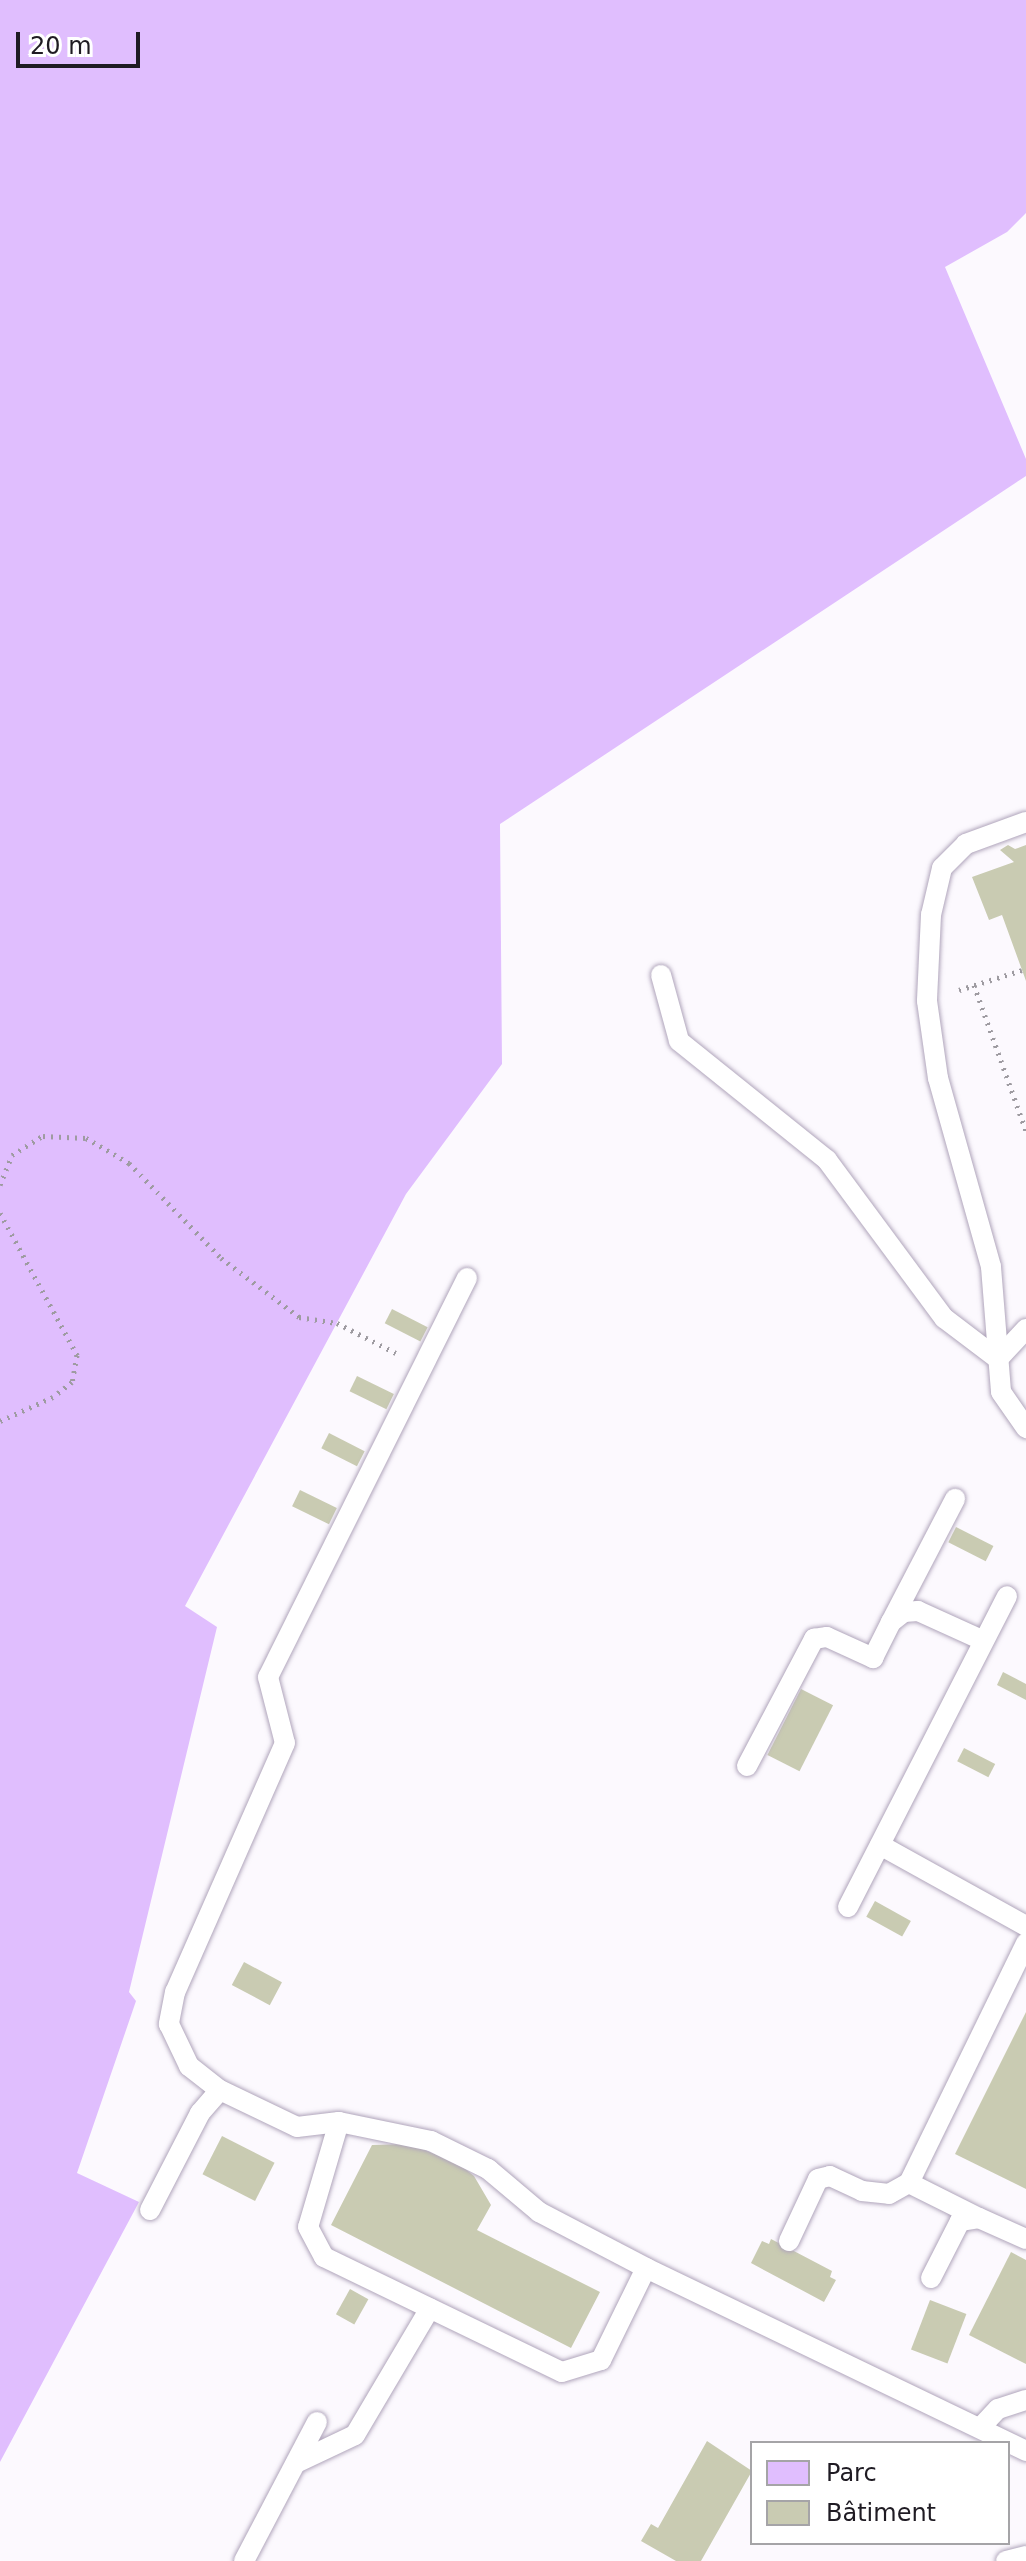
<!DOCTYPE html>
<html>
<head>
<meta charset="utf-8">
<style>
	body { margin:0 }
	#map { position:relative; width:1026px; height:2561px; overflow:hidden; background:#fcf9fe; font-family:"DejaVu Sans",sans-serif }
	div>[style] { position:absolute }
	.green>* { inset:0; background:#e0befe }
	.building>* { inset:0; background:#c9cbb2; transform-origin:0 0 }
	.path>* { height:5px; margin-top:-2.5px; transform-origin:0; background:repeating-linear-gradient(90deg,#9e9ba1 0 2px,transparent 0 8px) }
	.roads { filter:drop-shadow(0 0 2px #b0a5bb) drop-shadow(0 0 2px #b0a5bb) }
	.service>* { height:20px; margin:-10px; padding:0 10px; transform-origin:10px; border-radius:10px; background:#fff }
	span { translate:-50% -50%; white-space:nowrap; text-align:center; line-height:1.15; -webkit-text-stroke:8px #fff; paint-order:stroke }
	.legend { position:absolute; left:750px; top:2441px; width:260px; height:104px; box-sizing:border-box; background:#fff; border:2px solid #a5a4a7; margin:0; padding:10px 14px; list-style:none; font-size:24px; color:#1f1b23 }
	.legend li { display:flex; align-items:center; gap:16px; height:40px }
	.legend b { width:40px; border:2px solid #a5a4a7 }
	.scale { position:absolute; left:16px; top:32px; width:124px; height:36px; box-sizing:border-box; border:4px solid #1f1b23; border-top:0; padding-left:10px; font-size:24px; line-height:28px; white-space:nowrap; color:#1f1b23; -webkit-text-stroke:6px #fff; paint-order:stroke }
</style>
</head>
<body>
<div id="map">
	<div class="green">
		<i style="clip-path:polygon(0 0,1026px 0,1026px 213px,1007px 232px,945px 267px,1026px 459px,1026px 476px,500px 824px,502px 1064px,406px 1194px,185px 1606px,217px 1627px,129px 1992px,136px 2001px,77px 2173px,139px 2202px,0 2462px)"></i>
	</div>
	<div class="building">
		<i style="clip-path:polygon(1008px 845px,1015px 849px,1026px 845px,1026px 981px,1002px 915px,989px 920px,972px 877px,1014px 862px,1000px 850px)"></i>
		<i style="left:392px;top:1309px;width:40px;height:16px;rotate:27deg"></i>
		<i style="left:357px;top:1376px;width:41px;height:17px;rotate:26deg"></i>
		<i style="left:329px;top:1433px;width:40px;height:17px;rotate:27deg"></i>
		<i style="left:300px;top:1490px;width:41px;height:18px;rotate:26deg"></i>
		<i style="left:956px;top:1527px;width:42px;height:17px;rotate:27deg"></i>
		<i style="clip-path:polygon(1003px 1672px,1026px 1684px,1026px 1700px,997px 1685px)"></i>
		<i style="left:801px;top:1689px;width:36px;height:74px;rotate:27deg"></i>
		<i style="left:964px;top:1748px;width:35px;height:15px;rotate:27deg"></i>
		<i style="left:875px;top:1901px;width:41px;height:18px;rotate:29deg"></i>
		<i style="left:244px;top:1962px;width:43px;height:26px;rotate:28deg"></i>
		<i style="clip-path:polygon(1026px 2012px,1026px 2189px,955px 2154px)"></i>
		<i style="left:222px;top:2136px;width:59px;height:43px;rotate:27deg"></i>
		<i style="clip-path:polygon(409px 2144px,458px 2163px,474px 2176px,491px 2205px,477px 2230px,600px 2292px,571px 2348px,331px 2225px,372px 2145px)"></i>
		<i style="clip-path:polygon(771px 2239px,832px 2271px,830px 2277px,836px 2280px,824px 2302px,751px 2263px,762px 2241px,769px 2244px)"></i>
		<i style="clip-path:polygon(1011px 2252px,1026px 2260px,1026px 2364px,969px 2335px)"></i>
		<i style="left:350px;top:2289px;width:21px;height:29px;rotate:29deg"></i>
		<i style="left:930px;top:2300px;width:39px;height:53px;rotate:21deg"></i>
		<i style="clip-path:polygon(707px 2441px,752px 2471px,701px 2561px,676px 2561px,641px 2541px,651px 2524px,658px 2528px)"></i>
	</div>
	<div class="path">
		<i style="left:974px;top:985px;width:155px;rotate:70.4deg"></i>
		<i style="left:959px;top:990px;width:66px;rotate:-17.6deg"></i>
		<i style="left:0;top:1185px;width:32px;rotate:-68deg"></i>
		<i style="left:12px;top:1155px;width:36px;rotate:-32deg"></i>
		<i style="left:43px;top:1136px;width:43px;rotate:2.7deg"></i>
		<i style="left:86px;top:1138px;width:50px;rotate:30.2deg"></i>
		<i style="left:129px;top:1163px;width:132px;rotate:45.9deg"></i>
		<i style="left:221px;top:1258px;width:98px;rotate:37.1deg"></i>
		<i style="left:299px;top:1317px;width:38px;rotate:9deg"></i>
		<i style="left:337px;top:1323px;width:66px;rotate:27deg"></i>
		<i style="left:0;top:1213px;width:162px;rotate:61.5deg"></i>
		<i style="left:77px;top:1355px;width:27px;rotate:100deg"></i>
		<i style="left:72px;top:1382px;width:24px;rotate:142deg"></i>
		<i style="left:53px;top:1397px;width:58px;rotate:155.6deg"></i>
	</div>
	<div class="roads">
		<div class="service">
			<i style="left:1026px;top:822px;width:64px;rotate:159.9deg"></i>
			<i style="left:966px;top:844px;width:34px;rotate:135deg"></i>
			<i style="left:942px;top:868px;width:48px;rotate:103.2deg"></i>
			<i style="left:931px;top:915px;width:86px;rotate:92.7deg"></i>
			<i style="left:927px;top:1001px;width:78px;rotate:81.9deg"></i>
			<i style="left:938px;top:1078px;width:196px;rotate:74.3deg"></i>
			<i style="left:991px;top:1267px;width:125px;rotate:85.4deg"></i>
			<i style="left:1001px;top:1392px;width:44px;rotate:55.2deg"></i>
			<i style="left:661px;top:975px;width:68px;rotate:74.7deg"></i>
			<i style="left:679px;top:1041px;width:190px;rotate:38.8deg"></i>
			<i style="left:827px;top:1160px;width:197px;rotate:53.5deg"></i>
			<i style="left:944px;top:1318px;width:68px;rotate:37.2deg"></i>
			<i style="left:998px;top:1359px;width:41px;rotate:-47deg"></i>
			<i style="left:467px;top:1278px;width:446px;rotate:116.5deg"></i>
			<i style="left:268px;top:1677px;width:68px;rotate:75.6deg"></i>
			<i style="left:285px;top:1743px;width:272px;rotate:113.8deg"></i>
			<i style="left:175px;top:1992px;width:33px;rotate:101deg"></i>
			<i style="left:169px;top:2024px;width:47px;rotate:64.5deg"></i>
			<i style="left:189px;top:2066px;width:39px;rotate:38deg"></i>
			<i style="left:220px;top:2090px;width:85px;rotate:25.7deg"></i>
			<i style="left:297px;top:2127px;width:42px;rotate:-6.8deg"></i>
			<i style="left:339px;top:2122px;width:94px;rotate:11.7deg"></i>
			<i style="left:431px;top:2141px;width:64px;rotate:26.2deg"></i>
			<i style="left:488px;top:2169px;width:67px;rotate:40.1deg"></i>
			<i style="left:539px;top:2212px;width:121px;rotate:27.6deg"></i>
			<i style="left:646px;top:2268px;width:422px;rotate:25.7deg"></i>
			<i style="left:891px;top:1622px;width:139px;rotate:-62.5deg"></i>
			<i style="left:747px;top:1766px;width:144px;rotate:-62.2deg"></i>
			<i style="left:814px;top:1639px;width:13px;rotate:-9deg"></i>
			<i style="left:827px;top:1637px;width:51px;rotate:24.5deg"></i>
			<i style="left:873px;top:1658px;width:40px;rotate:-63.4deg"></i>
			<i style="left:891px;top:1622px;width:16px;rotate:-38deg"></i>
			<i style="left:904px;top:1612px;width:14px;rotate:-4deg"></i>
			<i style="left:918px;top:1611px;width:72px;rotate:24.4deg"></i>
			<i style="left:880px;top:1845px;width:167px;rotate:29deg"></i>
			<i style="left:848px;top:1907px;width:349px;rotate:-62.9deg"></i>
			<i style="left:339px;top:2122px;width:109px;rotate:106.4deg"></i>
			<i style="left:308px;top:2227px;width:34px;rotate:62deg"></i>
			<i style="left:324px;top:2257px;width:264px;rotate:25.8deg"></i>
			<i style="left:562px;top:2372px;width:41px;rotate:-17.1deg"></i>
			<i style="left:601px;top:2360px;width:102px;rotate:-63.9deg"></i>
			<i style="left:909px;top:2183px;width:267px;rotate:-64deg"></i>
			<i style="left:150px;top:2210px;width:109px;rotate:-62.7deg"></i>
			<i style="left:200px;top:2113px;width:30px;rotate:-49deg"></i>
			<i style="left:789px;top:2241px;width:68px;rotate:-64.9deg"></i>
			<i style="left:818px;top:2179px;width:12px;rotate:-14deg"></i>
			<i style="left:830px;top:2176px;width:35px;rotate:25deg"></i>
			<i style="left:862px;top:2191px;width:27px;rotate:6deg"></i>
			<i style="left:889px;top:2194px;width:23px;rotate:-29deg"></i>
			<i style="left:909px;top:2183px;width:78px;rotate:26.6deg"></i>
			<i style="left:931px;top:2278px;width:64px;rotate:-63deg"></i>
			<i style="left:960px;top:2221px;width:19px;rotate:-9deg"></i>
			<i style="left:979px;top:2218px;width:51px;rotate:24.1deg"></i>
			<i style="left:980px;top:2428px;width:26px;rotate:-47deg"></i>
			<i style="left:998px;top:2409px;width:29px;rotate:-18deg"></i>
			<i style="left:296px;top:2463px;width:65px;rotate:-25.4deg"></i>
			<i style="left:355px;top:2435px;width:147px;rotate:-59.4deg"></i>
			<i style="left:244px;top:2561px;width:157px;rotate:-62.3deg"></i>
			<i style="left:1006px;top:2561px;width:21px;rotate:-14deg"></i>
		</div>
	</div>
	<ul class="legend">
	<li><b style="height:22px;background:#e0befe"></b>Parc</li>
	<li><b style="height:22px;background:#c9cbb2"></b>Bâtiment</li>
	</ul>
	<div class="scale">20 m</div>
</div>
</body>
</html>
